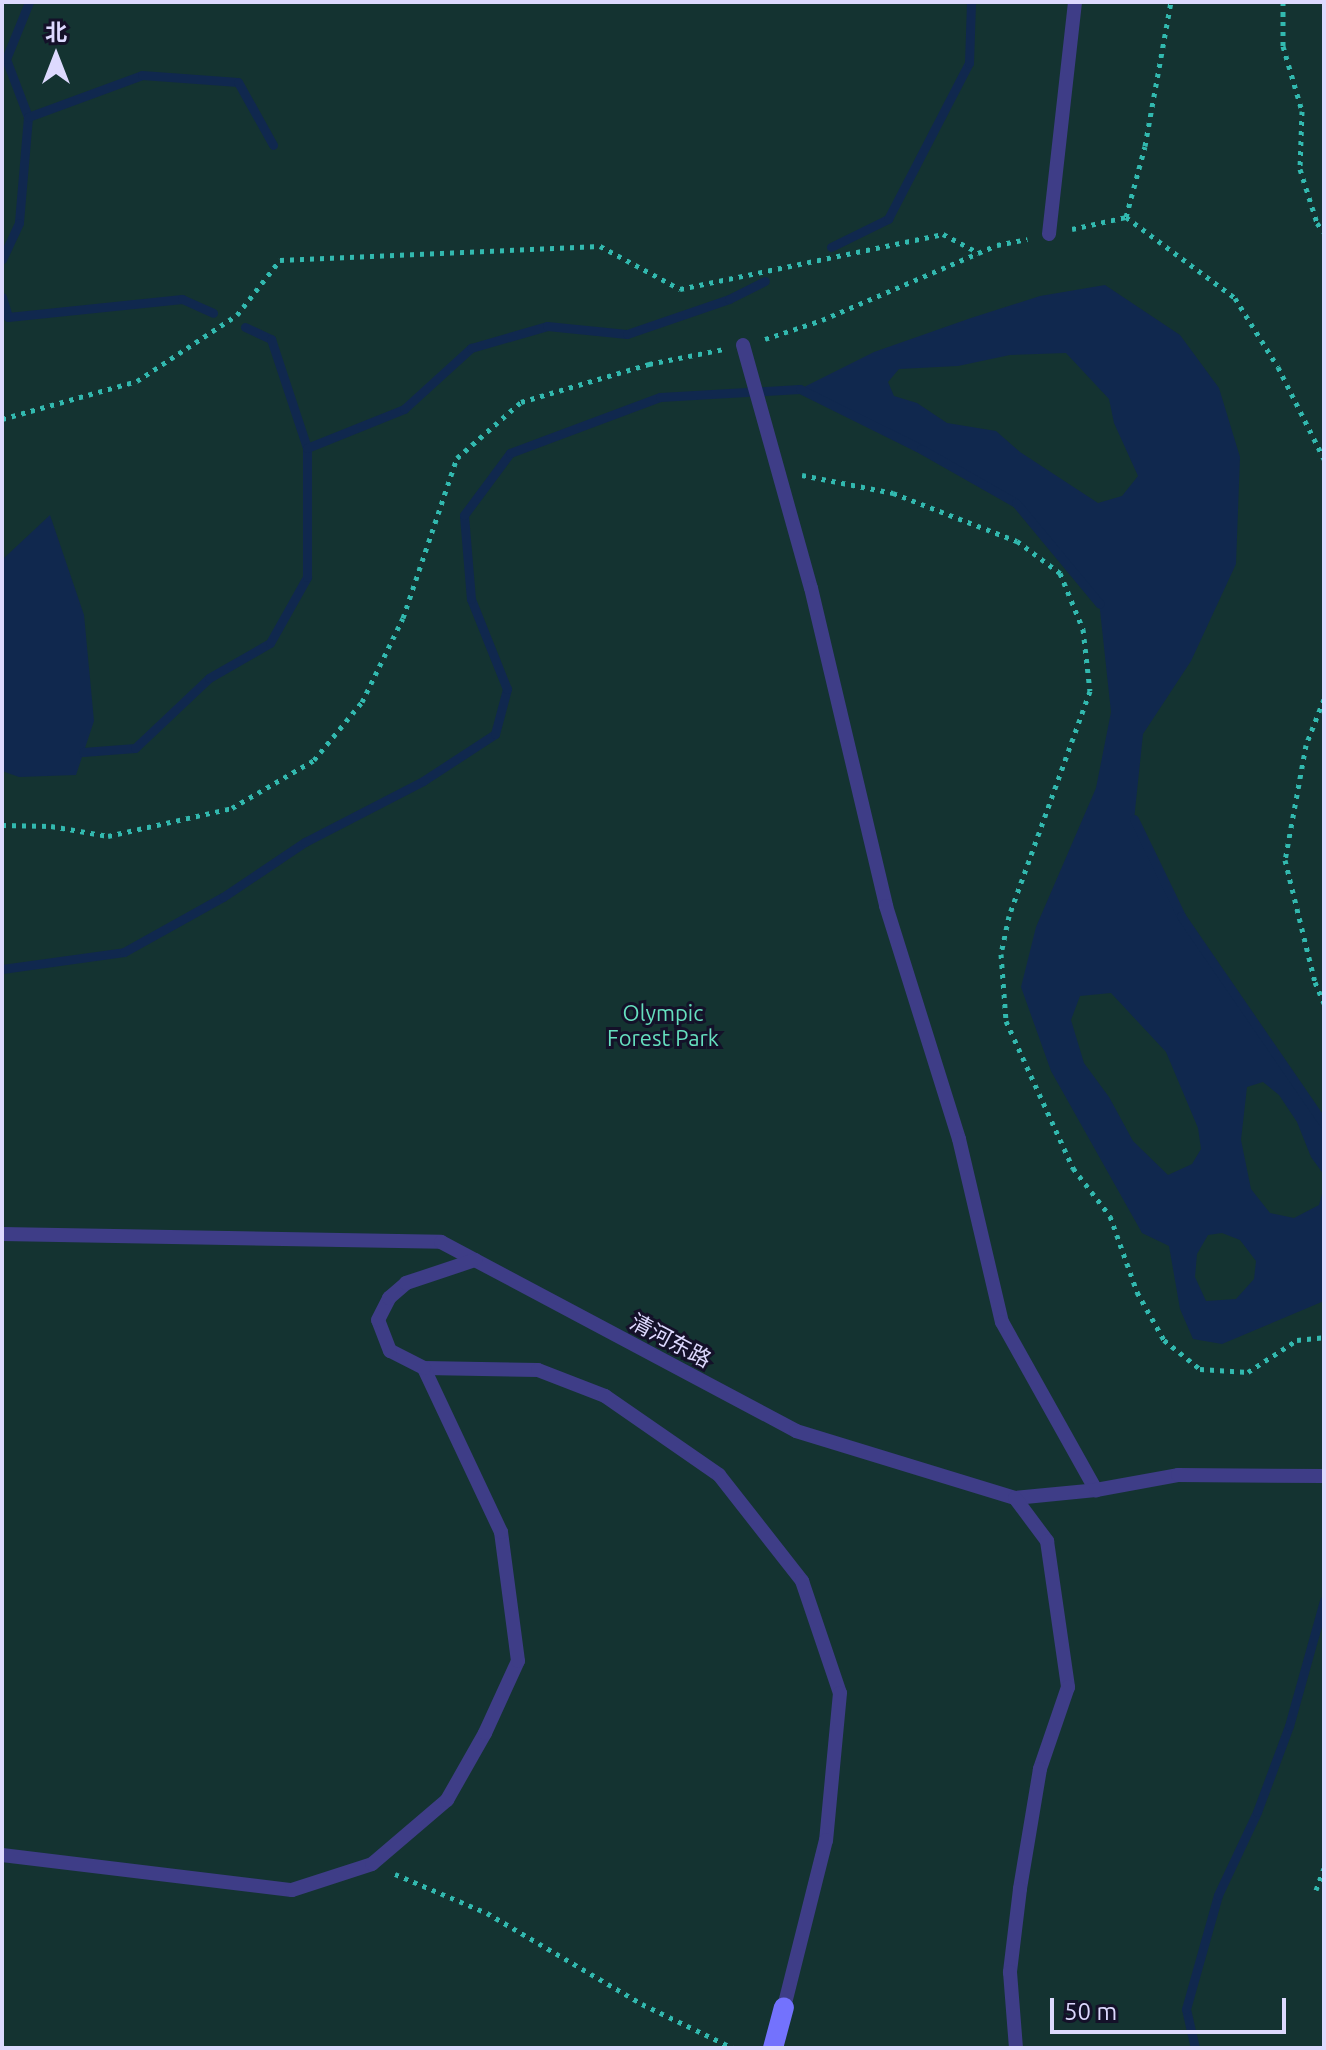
<!DOCTYPE html>
<html>
<head>
<meta charset="utf-8">
<style>
	body { margin:0 }
	#map { position:relative; width:1326px; height:2050px; overflow:hidden; background:#141129; font-family:Ubuntu,"Noto Sans SC",sans-serif }
	div>[style] { position:absolute }
	.green>* { inset:0; background:#143331; transform-origin:0 0 }
	.water>* { inset:0; background:#10284e }
	.stream>* { height:9px; margin:-4.5px; padding:0 4.5px; transform-origin:4.5px; border-radius:4.5px; background:#10284e }
	.path>* { height:5px; margin-top:-2.5px; transform-origin:0; background:repeating-linear-gradient(90deg,#32b9af 0 4px,transparent 0 10px) }
	.service>* { height:14px; margin:-7px; padding:0 7px; transform-origin:7px; border-radius:7px; background:#3e3d87 }
	.secondary>* { height:20px; margin:-10px; padding:0 10px; transform-origin:10px; border-radius:10px; background:#7372fd }
	span { translate:-50% -50%; white-space:nowrap; text-align:center; line-height:1.15; -webkit-text-stroke:6px #141129; paint-order:stroke }
	.park-label { font-size:22px; color:#65dfbe }
	.street-label { font-size:22px; color:#ddd9fe }
	.frame { position:absolute; inset:0; border:4px solid #ddd9fe; pointer-events:none }
	.north { position:absolute; left:16px; top:16px; width:80px; height:80px; -webkit-text-stroke:6px #141129; paint-order:stroke; rotate:0deg; font-size:22px; font-weight:700; line-height:32px; text-align:center; color:#ddd9fe }
	.north::after { content:''; display:block; margin:auto; width:28px; height:36px; background:#ddd9fe; clip-path:polygon(50% 0,100% 100%,50% 72%,0 100%) }
	.scale { position:absolute; left:1050px; top:1998px; width:236px; height:36px; box-sizing:border-box; border:4px solid #ddd9fe; border-top:0; padding-left:10px; font-size:24px; line-height:28px; white-space:nowrap; color:#ddd9fe; -webkit-text-stroke:6px #141129; paint-order:stroke }
</style>
</head>
<body>
<div id="map">
	<div class="green">
		<i style="left:2px;top:2px;width:1322px;height:2046px"></i>
	</div>
	<div class="water">
		<i style="clip-path:polygon(evenodd,1105px 285px,1180px 335px,1219px 388px,1240px 457px,1236px 564px,1191px 661px,1143px 734px,1134px 820px,1181px 916px,1324px 1124px,1324px 1175px,1311px 1157px,1297px 1122px,1279px 1095px,1263px 1082px,1247px 1087px,1241px 1140px,1251px 1189px,1270px 1213px,1294px 1218px,1319px 1205px,1324px 1187px,1324px 1301px,1222px 1344px,1193px 1339px,1180px 1309px,1169px 1246px,1142px 1233px,1051px 1071px,1021px 987px,1036px 927px,1096px 788px,1111px 712px,1099px 601px,1016px 503px,921px 449px,800px 389px,874px 352px,971px 318px,1040px 296px,1105px 285px,1066px 353px,1109px 399px,1114px 423px,1138px 476px,1122px 496px,1098px 503px,1020px 452px,996px 431px,947px 423px,917px 403px,894px 396px,888px 382px,899px 369px,958px 366px,1010px 355px,1066px 353px,1105px 285px,1111px 993px,1166px 1052px,1198px 1128px,1201px 1149px,1192px 1164px,1168px 1175px,1133px 1141px,1109px 1097px,1084px 1063px,1071px 1020px,1080px 996px,1111px 993px,1105px 285px,1222px 1233px,1240px 1240px,1256px 1261px,1254px 1279px,1236px 1299px,1206px 1301px,1195px 1277px,1197px 1254px,1208px 1235px,1222px 1233px)"></i>
		<i style="clip-path:polygon(50px 515px,84px 615px,94px 721px,76px 775px,19px 777px,2px 771px,2px 560px)"></i>
	</div>
	<div class="stream">
		<i style="left:2px;top:58px;width:4px;rotate:14deg"></i>
		<i style="left:6px;top:59px;width:62px;rotate:69.2deg"></i>
		<i style="left:28px;top:117px;width:106px;rotate:94.9deg"></i>
		<i style="left:19px;top:223px;width:40px;rotate:115deg"></i>
		<i style="left:6px;top:59px;width:61px;rotate:-68deg"></i>
		<i style="left:28px;top:117px;width:121px;rotate:-20.2deg"></i>
		<i style="left:142px;top:75px;width:96px;rotate:4.2deg"></i>
		<i style="left:238px;top:82px;width:72px;rotate:60.9deg"></i>
		<i style="left:831px;top:247px;width:64px;rotate:-26.2deg"></i>
		<i style="left:888px;top:219px;width:176px;rotate:-62.6deg"></i>
		<i style="left:969px;top:63px;width:61px;rotate:-88.1deg"></i>
		<i style="left:2px;top:297px;width:21px;rotate:73deg"></i>
		<i style="left:8px;top:317px;width:175px;rotate:-5.9deg"></i>
		<i style="left:182px;top:299px;width:34px;rotate:24deg"></i>
		<i style="left:245px;top:327px;width:29px;rotate:25deg"></i>
		<i style="left:271px;top:339px;width:115px;rotate:71.7deg"></i>
		<i style="left:83px;top:752px;width:52px;rotate:-4.4deg"></i>
		<i style="left:135px;top:748px;width:102px;rotate:-43.4deg"></i>
		<i style="left:209px;top:678px;width:70px;rotate:-29.8deg"></i>
		<i style="left:270px;top:643px;width:76px;rotate:-60.7deg"></i>
		<i style="left:307px;top:577px;width:129px;rotate:-90deg"></i>
		<i style="left:307px;top:448px;width:105px;rotate:-21.9deg"></i>
		<i style="left:404px;top:409px;width:91px;rotate:-42.3deg"></i>
		<i style="left:471px;top:348px;width:79px;rotate:-16.1deg"></i>
		<i style="left:547px;top:326px;width:80px;rotate:5.7deg"></i>
		<i style="left:627px;top:334px;width:108px;rotate:-18.9deg"></i>
		<i style="left:729px;top:299px;width:40px;rotate:-26.6deg"></i>
		<i style="left:1134px;top:819px;width:108px;rotate:64.1deg"></i>
		<i style="left:1181px;top:916px;width:252px;rotate:55.5deg"></i>
		<i style="left:2px;top:969px;width:123px;rotate:-7.9deg"></i>
		<i style="left:124px;top:952px;width:113px;rotate:-29.1deg"></i>
		<i style="left:223px;top:897px;width:99px;rotate:-33.9deg"></i>
		<i style="left:305px;top:842px;width:133px;rotate:-27.3deg"></i>
		<i style="left:423px;top:781px;width:86px;rotate:-33.1deg"></i>
		<i style="left:495px;top:734px;width:47px;rotate:-75.1deg"></i>
		<i style="left:507px;top:689px;width:97px;rotate:-111.8deg"></i>
		<i style="left:471px;top:599px;width:84px;rotate:-94.8deg"></i>
		<i style="left:464px;top:515px;width:77px;rotate:-53.4deg"></i>
		<i style="left:510px;top:453px;width:160px;rotate:-20.5deg"></i>
		<i style="left:660px;top:397px;width:140px;rotate:-3.3deg"></i>
		<i style="left:800px;top:389px;width:135px;rotate:26.4deg"></i>
		<i style="left:921px;top:449px;width:109px;rotate:29.6deg"></i>
		<i style="left:1016px;top:503px;width:131px;rotate:50.3deg"></i>
		<i style="left:1195px;top:2048px;width:40px;rotate:-103deg"></i>
		<i style="left:1186px;top:2009px;width:118px;rotate:-74.3deg"></i>
		<i style="left:1218px;top:1895px;width:92px;rotate:-64.8deg"></i>
		<i style="left:1257px;top:1812px;width:92px;rotate:-69.6deg"></i>
		<i style="left:1289px;top:1726px;width:130px;rotate:-74.4deg"></i>
	</div>
	<div class="path">
		<i style="left:1283px;top:2px;width:44px;rotate:90deg"></i>
		<i style="left:1283px;top:46px;width:68px;rotate:73.7deg"></i>
		<i style="left:1302px;top:111px;width:58px;rotate:92deg"></i>
		<i style="left:1300px;top:169px;width:57px;rotate:72.5deg"></i>
		<i style="left:1317px;top:223px;width:11px;rotate:52deg"></i>
		<i style="left:1126px;top:217px;width:136px;rotate:36.6deg"></i>
		<i style="left:1235px;top:298px;width:81px;rotate:58.1deg"></i>
		<i style="left:1278px;top:367px;width:103px;rotate:63.4deg"></i>
		<i style="left:1072px;top:229px;width:55px;rotate:-12.5deg"></i>
		<i style="left:1126px;top:217px;width:73px;rotate:-75deg"></i>
		<i style="left:1145px;top:146px;width:146px;rotate:-79.8deg"></i>
		<i style="left:765px;top:339px;width:60px;rotate:-18.4deg"></i>
		<i style="left:822px;top:320px;width:190px;rotate:-23.2deg"></i>
		<i style="left:997px;top:245px;width:31px;rotate:-11deg"></i>
		<i style="left:2px;top:419px;width:140px;rotate:-15.7deg"></i>
		<i style="left:137px;top:381px;width:120px;rotate:-33.4deg"></i>
		<i style="left:237px;top:315px;width:70px;rotate:-52deg"></i>
		<i style="left:280px;top:260px;width:320px;rotate:-2.5deg"></i>
		<i style="left:600px;top:246px;width:91px;rotate:28.3deg"></i>
		<i style="left:680px;top:289px;width:269px;rotate:-11.8deg"></i>
		<i style="left:943px;top:234px;width:41px;rotate:27.8deg"></i>
		<i style="left:802px;top:475px;width:93px;rotate:11.2deg"></i>
		<i style="left:893px;top:493px;width:133px;rotate:21.2deg"></i>
		<i style="left:1017px;top:541px;width:54px;rotate:36.7deg"></i>
		<i style="left:1060px;top:573px;width:61px;rotate:67.7deg"></i>
		<i style="left:1083px;top:629px;width:62px;rotate:83.6deg"></i>
		<i style="left:1090px;top:691px;width:239px;rotate:109.8deg"></i>
		<i style="left:1009px;top:916px;width:39px;rotate:102deg"></i>
		<i style="left:1001px;top:954px;width:67px;rotate:85.7deg"></i>
		<i style="left:1006px;top:1021px;width:162px;rotate:65.5deg"></i>
		<i style="left:1073px;top:1168px;width:61px;rotate:52.4deg"></i>
		<i style="left:1110px;top:1216px;width:81px;rotate:70.4deg"></i>
		<i style="left:1137px;top:1292px;width:55px;rotate:60.6deg"></i>
		<i style="left:1164px;top:1340px;width:46px;rotate:38.9deg"></i>
		<i style="left:1200px;top:1369px;width:48px;rotate:3.6deg"></i>
		<i style="left:1248px;top:1372px;width:59px;rotate:-33.1deg"></i>
		<i style="left:1297px;top:1340px;width:27px;rotate:-6deg"></i>
		<i style="left:1324px;top:699px;width:49px;rotate:111.4deg"></i>
		<i style="left:1306px;top:745px;width:117px;rotate:100.3deg"></i>
		<i style="left:1285px;top:860px;width:126px;rotate:76.2deg"></i>
		<i style="left:1315px;top:982px;width:23px;rotate:67deg"></i>
		<i style="left:2px;top:825px;width:49px;rotate:1.2deg"></i>
		<i style="left:51px;top:826px;width:58px;rotate:10deg"></i>
		<i style="left:108px;top:836px;width:127px;rotate:-12.7deg"></i>
		<i style="left:232px;top:808px;width:95px;rotate:-30.3deg"></i>
		<i style="left:314px;top:760px;width:75px;rotate:-50.4deg"></i>
		<i style="left:362px;top:702px;width:93px;rotate:-64deg"></i>
		<i style="left:403px;top:618px;width:169px;rotate:-71.4deg"></i>
		<i style="left:457px;top:458px;width:85px;rotate:-41.2deg"></i>
		<i style="left:521px;top:402px;width:134px;rotate:-16.5deg"></i>
		<i style="left:649px;top:364px;width:76px;rotate:-11.3deg"></i>
		<i style="left:395px;top:1874px;width:100px;rotate:23deg"></i>
		<i style="left:487px;top:1913px;width:180px;rotate:30.4deg"></i>
		<i style="left:642px;top:2004px;width:101px;rotate:25.8deg"></i>
		<i style="left:1316px;top:1890px;width:23px;rotate:-70deg"></i>
	</div>
	<div class="service">
		<i style="left:1049px;top:234px;width:233px;rotate:-83.6deg"></i>
		<i style="left:743px;top:345px;width:252px;rotate:74.4deg"></i>
		<i style="left:811px;top:588px;width:327px;rotate:76.7deg"></i>
		<i style="left:886px;top:906px;width:244px;rotate:72.6deg"></i>
		<i style="left:959px;top:1139px;width:188px;rotate:76.8deg"></i>
		<i style="left:1002px;top:1322px;width:193px;rotate:60.8deg"></i>
		<i style="left:2px;top:1234px;width:439px;rotate:1deg"></i>
		<i style="left:441px;top:1242px;width:402px;rotate:28deg"></i>
		<i style="left:796px;top:1431px;width:229px;rotate:17deg"></i>
		<i style="left:1015px;top:1498px;width:81px;rotate:-5.6deg"></i>
		<i style="left:1096px;top:1490px;width:83px;rotate:-10.4deg"></i>
		<i style="left:1178px;top:1475px;width:146px;rotate:0.4deg"></i>
		<i style="left:424px;top:1368px;width:114px;rotate:1deg"></i>
		<i style="left:538px;top:1370px;width:72px;rotate:21.2deg"></i>
		<i style="left:605px;top:1396px;width:139px;rotate:34.7deg"></i>
		<i style="left:719px;top:1475px;width:135px;rotate:51.9deg"></i>
		<i style="left:802px;top:1581px;width:118px;rotate:71.3deg"></i>
		<i style="left:840px;top:1693px;width:148px;rotate:95.4deg"></i>
		<i style="left:826px;top:1840px;width:172px;rotate:104.1deg"></i>
		<i style="left:1015px;top:1498px;width:54px;rotate:53.3deg"></i>
		<i style="left:1047px;top:1541px;width:148px;rotate:81.8deg"></i>
		<i style="left:1068px;top:1687px;width:87px;rotate:108.9deg"></i>
		<i style="left:1040px;top:1769px;width:122px;rotate:99.5deg"></i>
		<i style="left:1020px;top:1889px;width:84px;rotate:96.9deg"></i>
		<i style="left:1010px;top:1972px;width:76px;rotate:85.5deg"></i>
		<i style="left:2px;top:1855px;width:292px;rotate:6.9deg"></i>
		<i style="left:292px;top:1890px;width:84px;rotate:-18deg"></i>
		<i style="left:372px;top:1864px;width:99px;rotate:-40.5deg"></i>
		<i style="left:447px;top:1800px;width:77px;rotate:-60.4deg"></i>
		<i style="left:485px;top:1733px;width:79px;rotate:-65.4deg"></i>
		<i style="left:518px;top:1661px;width:130px;rotate:-97.5deg"></i>
		<i style="left:501px;top:1532px;width:181px;rotate:-115.2deg"></i>
		<i style="left:424px;top:1368px;width:38px;rotate:-153deg"></i>
		<i style="left:390px;top:1351px;width:33px;rotate:-111deg"></i>
		<i style="left:378px;top:1320px;width:25px;rotate:-63deg"></i>
		<i style="left:389px;top:1298px;width:23px;rotate:-41deg"></i>
		<i style="left:406px;top:1283px;width:73px;rotate:-18.4deg"></i>
	</div>
	<div class="secondary">
		<i style="left:773px;top:2048px;width:42px;rotate:-75deg"></i>
	</div>
	<div class="park-label">
		<span style="left:663px;top:1025px">Olympic<br>Forest Park</span>
	</div>
	<div class="street-label">
		<span style="left:671px;top:1340px;rotate:28deg">清河东路</span>
	</div>
	<div class="frame"></div>
	<div class="north">北</div>
	<div class="scale">50 m</div>
</div>
</body>
</html>
